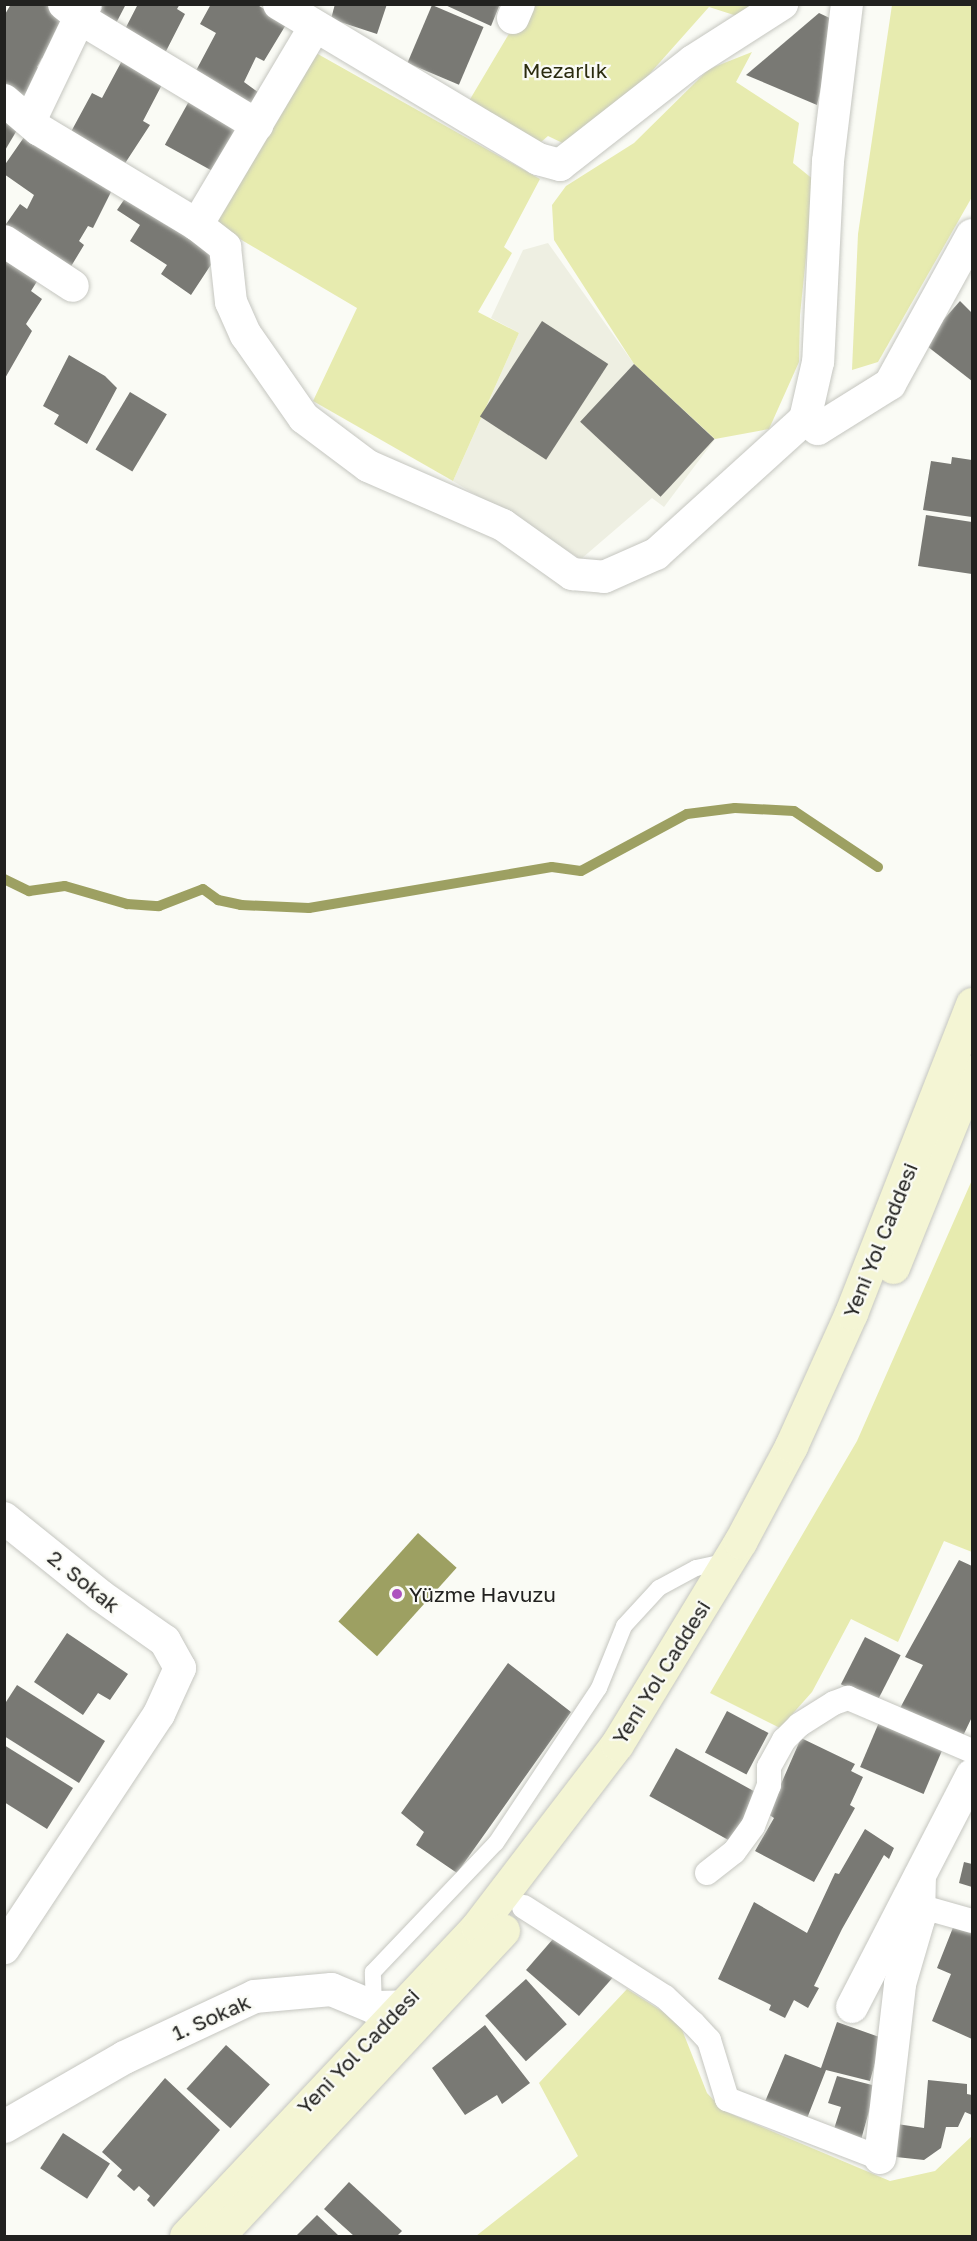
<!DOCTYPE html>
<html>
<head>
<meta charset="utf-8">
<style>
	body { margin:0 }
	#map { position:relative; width:977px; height:2241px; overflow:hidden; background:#fafbf5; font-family:"Golos Text",sans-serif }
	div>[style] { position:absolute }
	.built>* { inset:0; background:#eeefe2 }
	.green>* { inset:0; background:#e7ebaf }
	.water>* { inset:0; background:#9da062; transform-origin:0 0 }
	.stream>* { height:10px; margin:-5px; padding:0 5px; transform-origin:5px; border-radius:5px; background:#9da062 }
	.building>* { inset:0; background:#797974; transform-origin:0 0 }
	.roads { filter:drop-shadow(0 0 2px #c5c6c0) drop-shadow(0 0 2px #c5c6c0) }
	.service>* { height:16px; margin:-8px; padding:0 8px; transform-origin:8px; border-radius:8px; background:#fff }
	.pedestrian>* { height:24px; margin:-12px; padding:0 12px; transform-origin:12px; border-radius:12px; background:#fff }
	.minor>* { height:32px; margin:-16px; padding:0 16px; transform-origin:16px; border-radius:16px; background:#fff }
	.tertiary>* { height:33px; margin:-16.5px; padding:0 16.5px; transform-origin:16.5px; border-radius:16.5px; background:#fff }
	.secondary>* { height:33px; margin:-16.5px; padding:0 16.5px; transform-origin:16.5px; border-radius:16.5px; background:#f4f5d4 }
	.dots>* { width:16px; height:16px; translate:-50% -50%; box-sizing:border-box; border:3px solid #fafbf5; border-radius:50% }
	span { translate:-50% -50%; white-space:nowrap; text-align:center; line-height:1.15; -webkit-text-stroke:4.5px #fafbf5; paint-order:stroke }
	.park-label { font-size:21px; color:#2b2c0f }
	.street-label { font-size:21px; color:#21211f }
	.poi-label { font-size:21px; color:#21211f }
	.left { translate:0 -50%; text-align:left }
	.frame { position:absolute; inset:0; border:6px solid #21211f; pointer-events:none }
</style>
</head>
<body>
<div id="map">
	<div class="built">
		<i style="clip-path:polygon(548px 243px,634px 364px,715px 439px,664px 507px,652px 498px,581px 559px,453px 481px,519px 333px,491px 318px,523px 250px)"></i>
	</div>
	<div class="green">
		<i style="clip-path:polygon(526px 5px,756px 5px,737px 16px,709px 7px,621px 106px,573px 148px,548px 136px,541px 142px,469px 101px)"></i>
		<i style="clip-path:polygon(892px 5px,972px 5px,972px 197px,878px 362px,852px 370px,858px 234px)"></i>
		<i style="clip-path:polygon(752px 52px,736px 82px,799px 123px,793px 163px,814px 180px,800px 315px,799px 362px,769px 429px,715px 439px,634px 364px,554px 240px,552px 205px,566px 186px,634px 143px,709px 69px)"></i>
		<i style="clip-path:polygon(316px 53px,540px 179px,504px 247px,512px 253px,478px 312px,519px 333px,453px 481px,313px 401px,357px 308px,211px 222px)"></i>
		<i style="clip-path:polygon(972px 1180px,972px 1552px,944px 1541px,898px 1642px,851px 1619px,812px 1692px,780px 1728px,710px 1693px,857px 1441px)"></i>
		<i style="clip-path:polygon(627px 1989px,679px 2022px,707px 2093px,724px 2111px,890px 2181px,935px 2171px,972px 2136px,972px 2236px,476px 2236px,578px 2156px,539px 2083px)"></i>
	</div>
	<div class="water">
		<i style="left:418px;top:1533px;width:52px;height:119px;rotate:42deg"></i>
	</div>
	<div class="stream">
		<i style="left:4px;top:879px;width:28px;rotate:26deg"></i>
		<i style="left:29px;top:891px;width:36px;rotate:-8deg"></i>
		<i style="left:65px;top:886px;width:65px;rotate:16.2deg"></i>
		<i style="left:127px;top:904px;width:32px;rotate:4deg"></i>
		<i style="left:159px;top:906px;width:47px;rotate:-21.1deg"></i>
		<i style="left:203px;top:889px;width:19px;rotate:36deg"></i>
		<i style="left:218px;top:900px;width:24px;rotate:12deg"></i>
		<i style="left:241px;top:905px;width:68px;rotate:2.5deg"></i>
		<i style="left:309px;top:908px;width:246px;rotate:-9.6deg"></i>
		<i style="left:552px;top:867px;width:29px;rotate:8deg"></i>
		<i style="left:581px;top:871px;width:120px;rotate:-28.3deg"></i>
		<i style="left:687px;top:814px;width:48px;rotate:-7.1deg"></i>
		<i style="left:735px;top:808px;width:59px;rotate:2.9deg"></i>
		<i style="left:794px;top:811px;width:101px;rotate:33.7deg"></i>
	</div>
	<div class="building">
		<i style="clip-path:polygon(11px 4px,53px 4px,66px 12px,48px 62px,42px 58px,37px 67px,42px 70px,23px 106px,4px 94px,4px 16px)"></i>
		<i style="clip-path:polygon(95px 4px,126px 4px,112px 31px)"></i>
		<i style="clip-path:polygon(138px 4px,180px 4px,177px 9px,185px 14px,162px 59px,122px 35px)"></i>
		<i style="clip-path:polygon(211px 4px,256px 4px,287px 23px,264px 61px,256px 57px,244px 82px,262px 95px,251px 114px,191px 80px,216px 33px,200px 24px)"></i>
		<i style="clip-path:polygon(335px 4px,387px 4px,377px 34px,331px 19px)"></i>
		<i style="clip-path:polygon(443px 4px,500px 4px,491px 26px)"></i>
		<i style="left:432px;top:5px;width:56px;height:63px;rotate:23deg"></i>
		<i style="clip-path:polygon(819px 13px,836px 21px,817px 105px,746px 75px)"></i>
		<i style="clip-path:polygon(125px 55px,166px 77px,143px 121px,150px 125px,120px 171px,66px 141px,92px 93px,102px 98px)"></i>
		<i style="left:193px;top:94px;width:57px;height:58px;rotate:29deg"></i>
		<i style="clip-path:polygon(4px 106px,20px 125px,4px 152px)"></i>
		<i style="clip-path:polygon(29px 130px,116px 182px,93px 228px,88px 226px,79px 241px,84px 245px,67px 273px,4px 227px,20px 204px,27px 209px,34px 195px,4px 174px,4px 166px)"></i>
		<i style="clip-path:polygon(128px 194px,218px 254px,191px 295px,161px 274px,167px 265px,130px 241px,140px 225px,117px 210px)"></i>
		<i style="clip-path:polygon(4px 250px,41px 275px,31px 291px,42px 299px,26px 324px,32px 331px,4px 380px)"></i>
		<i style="clip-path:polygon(960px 301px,972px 313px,972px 381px,923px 343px)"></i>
		<i style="left:542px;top:321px;width:79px;height:114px;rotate:33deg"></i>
		<i style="clip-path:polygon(69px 355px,105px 376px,117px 388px,87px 444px,54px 424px,59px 415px,43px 406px)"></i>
		<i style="left:634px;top:364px;width:110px;height:79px;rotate:43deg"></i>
		<i style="left:130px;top:392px;width:43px;height:67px;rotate:31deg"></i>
		<i style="clip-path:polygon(952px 457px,972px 460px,972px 517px,923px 510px,931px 461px,951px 464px)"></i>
		<i style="clip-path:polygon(926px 515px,972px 522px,972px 574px,918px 566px)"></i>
		<i style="clip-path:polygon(959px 1560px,972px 1566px,972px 1717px,962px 1738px,898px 1712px,923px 1665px,905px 1657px)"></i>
		<i style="clip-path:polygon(67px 1633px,128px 1674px,110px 1700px,98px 1693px,83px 1715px,34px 1682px)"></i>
		<i style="left:865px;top:1637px;width:40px;height:53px;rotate:27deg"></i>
		<i style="clip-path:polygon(508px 1663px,571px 1712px,457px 1873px,416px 1845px,424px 1832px,401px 1813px)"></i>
		<i style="clip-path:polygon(17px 1685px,105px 1741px,79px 1783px,4px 1736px,4px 1705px)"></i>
		<i style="left:727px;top:1711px;width:47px;height:47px;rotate:28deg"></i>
		<i style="left:880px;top:1720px;width:69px;height:51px;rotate:23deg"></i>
		<i style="clip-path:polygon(801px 1738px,855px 1764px,851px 1771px,863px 1777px,850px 1805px,855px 1808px,814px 1882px,755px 1851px,774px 1818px,768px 1814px)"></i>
		<i style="clip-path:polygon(4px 1745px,73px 1788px,47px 1829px,4px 1802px)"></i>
		<i style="left:676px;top:1748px;width:96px;height:55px;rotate:29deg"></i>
		<i style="clip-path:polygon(865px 1829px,894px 1848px,889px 1859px,884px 1855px,842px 1929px,814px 1986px,819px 1988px,808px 2008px,794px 2000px,785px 2018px,769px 2010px,771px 2005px,718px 1979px,754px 1902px,807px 1933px,835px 1873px,839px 1874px)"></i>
		<i style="clip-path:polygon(964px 1862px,972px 1864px,972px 1887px,959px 1883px)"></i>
		<i style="clip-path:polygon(954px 1925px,972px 1931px,972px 2039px,932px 2021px,951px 1974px,937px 1968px)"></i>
		<i style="clip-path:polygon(553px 1939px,615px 1975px,579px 2016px,526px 1970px)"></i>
		<i style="left:526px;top:1979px;width:61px;height:55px;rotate:48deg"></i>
		<i style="clip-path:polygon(837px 2022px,882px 2038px,870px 2081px,826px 2070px,806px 2121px,764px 2104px,785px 2054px,821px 2068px)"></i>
		<i style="clip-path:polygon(485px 2025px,530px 2083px,502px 2104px,497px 2095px,465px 2115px,432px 2068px)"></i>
		<i style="left:226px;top:2045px;width:59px;height:59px;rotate:42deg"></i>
		<i style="clip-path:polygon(837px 2076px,876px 2086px,861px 2140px,833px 2132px,841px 2107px,828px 2103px)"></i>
		<i style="clip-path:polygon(165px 2078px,220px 2130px,154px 2207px,147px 2200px,150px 2196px,139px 2186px,134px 2191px,117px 2176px,122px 2170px,102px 2152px)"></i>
		<i style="clip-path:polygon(928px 2080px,967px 2084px,967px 2094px,972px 2095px,972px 2115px,965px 2112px,958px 2127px,946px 2127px,941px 2148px,924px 2160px,896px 2157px,897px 2124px,924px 2128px)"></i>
		<i style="left:63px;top:2133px;width:56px;height:42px;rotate:33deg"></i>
		<i style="clip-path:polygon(349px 2182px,402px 2231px,397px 2236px,354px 2236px,324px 2209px)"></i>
		<i style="clip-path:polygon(317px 2215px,339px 2236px,296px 2236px)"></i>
	</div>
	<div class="roads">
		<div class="service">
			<i style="left:374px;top:2007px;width:35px;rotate:-92deg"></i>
			<i style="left:373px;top:1972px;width:178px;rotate:-46.4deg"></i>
			<i style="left:496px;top:1843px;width:186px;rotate:-56.4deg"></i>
			<i style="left:599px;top:1688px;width:67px;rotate:-68deg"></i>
			<i style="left:624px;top:1626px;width:52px;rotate:-47.4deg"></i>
			<i style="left:659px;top:1588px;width:42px;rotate:-28.4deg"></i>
			<i style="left:696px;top:1568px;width:33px;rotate:-12deg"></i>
		</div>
		<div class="pedestrian">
			<i style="left:707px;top:1873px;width:34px;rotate:-38deg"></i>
			<i style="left:734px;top:1852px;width:32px;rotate:-54deg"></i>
			<i style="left:753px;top:1826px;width:44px;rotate:-68.7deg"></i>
			<i style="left:769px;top:1785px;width:18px;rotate:-90deg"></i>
			<i style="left:769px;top:1767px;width:31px;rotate:-61deg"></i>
			<i style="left:784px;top:1740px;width:21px;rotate:-45deg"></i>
			<i style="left:799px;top:1725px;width:41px;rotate:-32.2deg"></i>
			<i style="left:834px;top:1703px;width:15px;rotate:-20deg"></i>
			<i style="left:848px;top:1698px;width:135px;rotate:23.1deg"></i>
			<i style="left:919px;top:1906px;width:55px;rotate:15.8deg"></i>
			<i style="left:524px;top:1907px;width:167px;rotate:32.6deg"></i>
			<i style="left:665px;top:1997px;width:38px;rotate:43deg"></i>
			<i style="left:693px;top:2023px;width:23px;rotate:47deg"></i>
			<i style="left:709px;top:2040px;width:62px;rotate:73deg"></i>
			<i style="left:727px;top:2099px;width:164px;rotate:21.1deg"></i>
		</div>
		<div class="minor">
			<i style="left:64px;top:4px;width:28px;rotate:39deg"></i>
			<i style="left:86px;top:22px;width:200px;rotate:31.1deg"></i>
			<i style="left:279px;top:4px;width:302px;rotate:30.9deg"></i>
			<i style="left:538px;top:159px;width:23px;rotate:15deg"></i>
			<i style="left:560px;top:165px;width:169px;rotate:-38deg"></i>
			<i style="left:693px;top:61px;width:106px;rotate:-32.6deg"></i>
			<i style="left:847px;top:4px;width:158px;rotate:96.9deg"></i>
			<i style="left:828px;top:161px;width:201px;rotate:92.8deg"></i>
			<i style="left:818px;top:362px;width:58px;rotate:102.8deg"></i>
			<i style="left:805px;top:419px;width:16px;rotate:38deg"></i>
			<i style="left:818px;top:429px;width:85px;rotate:-32deg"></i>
			<i style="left:890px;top:384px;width:170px;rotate:-61.2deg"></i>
			<i style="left:513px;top:18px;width:15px;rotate:-67deg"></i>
			<i style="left:4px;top:100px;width:45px;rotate:40.5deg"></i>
			<i style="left:38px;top:129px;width:186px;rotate:31.1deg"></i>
			<i style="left:197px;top:225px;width:36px;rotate:38deg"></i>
			<i style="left:225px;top:247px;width:55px;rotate:83.8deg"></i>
			<i style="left:231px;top:302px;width:36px;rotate:66deg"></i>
			<i style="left:246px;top:335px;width:101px;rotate:55.1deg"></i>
			<i style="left:304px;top:418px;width:80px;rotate:36.9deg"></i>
			<i style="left:368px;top:466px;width:147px;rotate:23.6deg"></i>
			<i style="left:503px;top:525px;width:85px;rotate:35.4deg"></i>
			<i style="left:572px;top:574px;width:32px;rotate:5deg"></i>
			<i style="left:604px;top:577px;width:57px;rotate:-23.9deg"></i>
			<i style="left:656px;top:554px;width:201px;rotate:-42.2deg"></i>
			<i style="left:31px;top:119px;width:127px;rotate:-64.4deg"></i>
			<i style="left:197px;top:225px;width:231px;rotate:-59.3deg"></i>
			<i style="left:4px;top:241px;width:82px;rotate:33.1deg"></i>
			<i style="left:4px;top:1518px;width:124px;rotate:38.8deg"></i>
			<i style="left:101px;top:1596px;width:78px;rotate:35.1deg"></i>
			<i style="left:165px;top:1641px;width:31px;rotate:61deg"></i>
			<i style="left:180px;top:1668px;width:51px;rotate:114.5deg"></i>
			<i style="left:159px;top:1714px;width:281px;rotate:123.5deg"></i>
			<i style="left:852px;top:2007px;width:261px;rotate:-62.7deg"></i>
			<i style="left:880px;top:2158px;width:175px;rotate:-83.4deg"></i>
			<i style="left:900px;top:1984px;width:68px;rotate:-73.7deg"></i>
			<i style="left:919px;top:1919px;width:43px;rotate:-88.7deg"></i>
		</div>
		<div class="tertiary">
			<i style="left:4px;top:2126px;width:138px;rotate:-29.9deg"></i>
			<i style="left:124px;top:2057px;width:144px;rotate:-25.1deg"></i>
			<i style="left:254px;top:1996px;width:77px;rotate:-5.2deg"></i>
			<i style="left:331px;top:1989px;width:47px;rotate:22.7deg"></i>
			<i style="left:374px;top:2007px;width:48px;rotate:-1.2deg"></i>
		</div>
		<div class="secondary">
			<i style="left:893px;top:1267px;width:211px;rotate:-68deg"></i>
			<i style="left:186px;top:2236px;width:424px;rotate:-46.7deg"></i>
			<i style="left:477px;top:1927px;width:230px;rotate:-52.6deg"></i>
			<i style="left:617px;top:1744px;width:237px;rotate:-58.7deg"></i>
			<i style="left:740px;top:1542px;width:109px;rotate:-62deg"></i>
			<i style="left:791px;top:1446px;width:146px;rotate:-65.7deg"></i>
			<i style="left:851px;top:1313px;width:332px;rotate:-68.6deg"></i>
			<i style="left:218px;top:2236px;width:418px;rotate:-47deg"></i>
		</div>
	</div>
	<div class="dots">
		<i style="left:397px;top:1594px;background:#ad53be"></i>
	</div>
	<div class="park-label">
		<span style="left:565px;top:70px">Mezarlık</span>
	</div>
	<div class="street-label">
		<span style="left:880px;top:1240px;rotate:-68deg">Yeni Yol Caddesi</span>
		<span style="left:84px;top:1581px;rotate:39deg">2. Sokak</span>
		<span style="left:661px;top:1672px;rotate:-58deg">Yeni Yol Caddesi</span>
		<span style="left:211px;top:2017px;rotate:-24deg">1. Sokak</span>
		<span style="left:358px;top:2051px;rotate:-46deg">Yeni Yol Caddesi</span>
	</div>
	<div class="poi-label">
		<span class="left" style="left:409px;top:1594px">Yüzme Havuzu</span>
	</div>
	<div class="frame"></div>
</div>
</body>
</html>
